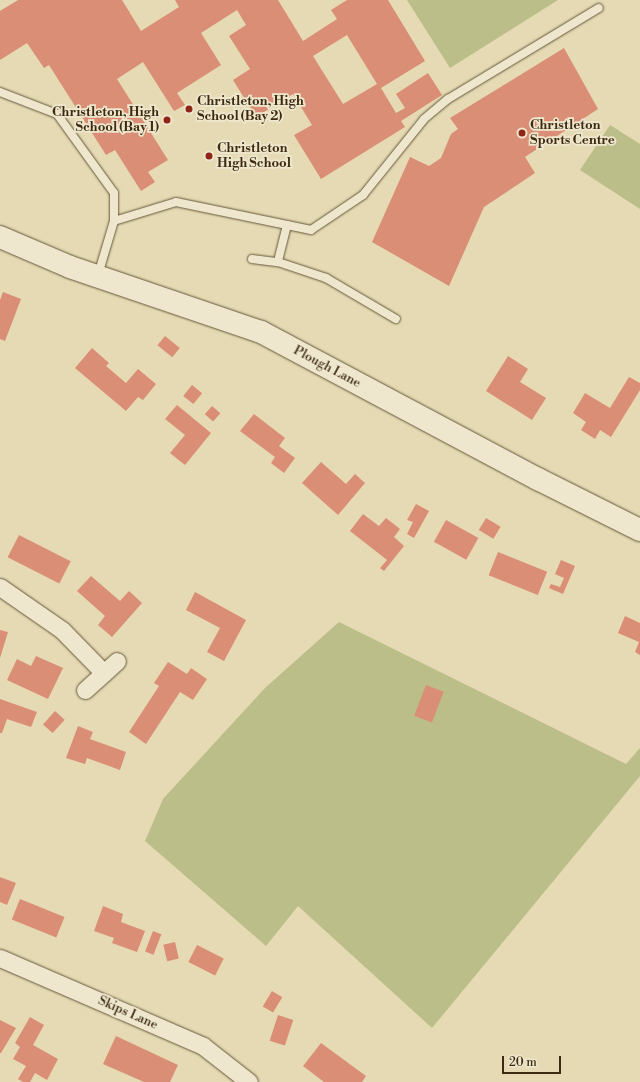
<!DOCTYPE html>
<html>
<head>
<meta charset="utf-8">
<style>
	body { margin:0 }
	#map { position:relative; width:640px; height:1082px; overflow:hidden; background:#e5dab3; font-family:"Libre Bodoni",serif }
	div>[style] { position:absolute }
	.green>* { inset:0; background:#bbbe88 }
	.building>* { inset:0; background:#da8e76; transform-origin:0 0 }
	.roads { filter:drop-shadow(0 0 1px #66563a) drop-shadow(0 0 1px #66563a) }
	.lane>* { height:8px; margin:-4px; padding:0 4px; transform-origin:4px; border-radius:4px; background:#eee7ce }
	.street>* { height:17px; margin:-8.5px; padding:0 8.5px; transform-origin:8.5px; border-radius:8.5px; background:#eee7ce }
	.secondary>* { height:22px; margin:-11px; padding:0 11px; transform-origin:11px; border-radius:11px; background:#eee7ce }
	.dots>* { width:11px; height:11px; translate:-50% -50%; box-sizing:border-box; border:2px solid #eee7ce; border-radius:50% }
	span { translate:-50% -50%; white-space:nowrap; text-align:center; line-height:1.15; -webkit-text-stroke:3.5px #eee7ce; paint-order:stroke }
	.poi-label { font-size:13px; color:#3c2a11; font-weight:700 }
	.left { translate:0 -50%; text-align:left }
	.right { translate:-100% -50%; text-align:right }
	.street-label { font-size:13px; color:#3c2a11 }
	.scale { position:absolute; left:502px; top:1056px; width:59px; height:18px; box-sizing:border-box; border:2px solid #3c2a11; border-top:0; padding-left:5px; font-size:12px; line-height:14px; white-space:nowrap; color:#3c2a11; -webkit-text-stroke:3px #eee7ce; paint-order:stroke }
</style>
</head>
<body>
<div id="map">
	<div class="green">
		<i style="clip-path:polygon(407px 0,558px 0,450px 68px)"></i>
		<i style="clip-path:polygon(610px 125px,640px 144px,640px 209px,580px 170px)"></i>
		<i style="clip-path:polygon(339px 622px,626px 764px,640px 748px,640px 776px,432px 1028px,298px 906px,266px 946px,145px 841px,163px 799px,265px 688px)"></i>
	</div>
	<div class="building">
		<i style="clip-path:polygon(evenodd,18px 0,122px 0,141px 31px,179px 7px,175px 0,278px 0,303px 41px,337px 19px,331px 10px,347px 0,388px 0,425px 61px,381px 88px,396px 113px,405px 108px,396px 94px,428px 73px,442px 95px,401px 121px,405px 127px,321px 179px,294px 135px,312px 125px,293px 94px,256px 117px,233px 80px,250px 69px,229px 36px,246px 25px,237px 10px,201px 33px,221px 65px,177px 93px,185px 105px,174px 111px,143px 62px,117px 79px,168px 160px,148px 172px,155px 182px,141px 191px,115px 150px,106px 155px,49px 65px,44px 68px,27px 43px,0 60px,0 11px,18px 0,347px 35px,377px 84px,343px 104px,313px 56px,347px 35px)"></i>
		<i style="clip-path:polygon(564px 48px,598px 109px,525px 157px,535px 173px,484px 207px,449px 286px,372px 242px,410px 157px,429px 166px,441px 158px,451px 134px,458px 129px,450px 118px)"></i>
		<i style="clip-path:polygon(3px 292px,21px 299px,5px 341px,0 339px,0 300px)"></i>
		<i style="left:165px;top:336px;width:19px;height:12px;rotate:39deg"></i>
		<i style="clip-path:polygon(92px 348px,109px 363px,106px 366px,126px 383px,138px 369px,156px 384px,143px 400px,138px 397px,126px 411px,75px 368px)"></i>
		<i style="clip-path:polygon(508px 356px,528px 369px,520px 382px,546px 398px,532px 420px,486px 391px)"></i>
		<i style="clip-path:polygon(629px 377px,640px 383px,640px 390px,611px 437px,600px 430px,595px 439px,581px 430px,586px 422px,573px 413px,585px 393px,610px 408px)"></i>
		<i style="left:192px;top:385px;width:13px;height:14px;rotate:39deg"></i>
		<i style="clip-path:polygon(177px 405px,211px 433px,185px 465px,170px 453px,185px 435px,165px 419px)"></i>
		<i style="left:212px;top:406px;width:11px;height:11px;rotate:41deg"></i>
		<i style="clip-path:polygon(254px 414px,285px 438px,279px 446px,295px 458px,284px 473px,271px 463px,275px 457px,240px 431px)"></i>
		<i style="clip-path:polygon(321px 462px,346px 484px,355px 474px,365px 483px,338px 515px,302px 483px)"></i>
		<i style="clip-path:polygon(416px 504px,429px 511px,414px 538px,407px 534px,413px 522px,407px 520px)"></i>
		<i style="clip-path:polygon(363px 514px,379px 526px,386px 518px,400px 529px,394px 537px,404px 546px,384px 571px,380px 568px,387px 560px,350px 531px)"></i>
		<i style="left:486px;top:518px;width:17px;height:14px;rotate:31deg"></i>
		<i style="left:446px;top:520px;width:37px;height:25px;rotate:29deg"></i>
		<i style="left:19px;top:535px;width:58px;height:25px;rotate:27deg"></i>
		<i style="left:498px;top:552px;width:53px;height:25px;rotate:22deg"></i>
		<i style="clip-path:polygon(561px 560px,575px 566px,563px 594px,549px 588px,551px 584px,560px 587px,564px 578px,555px 574px)"></i>
		<i style="clip-path:polygon(91px 576px,120px 601px,129px 591px,142px 603px,112px 637px,98px 625px,105px 616px,77px 591px)"></i>
		<i style="clip-path:polygon(195px 592px,246px 620px,224px 661px,207px 652px,220px 628px,186px 610px)"></i>
		<i style="clip-path:polygon(625px 616px,640px 623px,640px 655px,635px 652px,639px 642px,618px 633px)"></i>
		<i style="clip-path:polygon(0 630px,8px 632px,0 658px)"></i>
		<i style="clip-path:polygon(36px 656px,63px 668px,48px 699px,7px 680px,17px 659px,31px 666px)"></i>
		<i style="clip-path:polygon(168px 662px,187px 674px,191px 668px,207px 679px,193px 700px,180px 692px,146px 744px,129px 732px,159px 686px,154px 683px)"></i>
		<i style="left:426px;top:685px;width:19px;height:33px;rotate:21deg"></i>
		<i style="clip-path:polygon(0 699px,37px 712px,31px 727px,7px 719px,2px 733px,0 733px)"></i>
		<i style="left:55px;top:711px;width:13px;height:18px;rotate:42deg"></i>
		<i style="clip-path:polygon(78px 726px,93px 732px,90px 739px,126px 752px,120px 770px,87px 758px,85px 764px,66px 758px)"></i>
		<i style="clip-path:polygon(0 877px,16px 883px,7px 905px,0 902px)"></i>
		<i style="left:20px;top:899px;width:48px;height:22px;rotate:22deg"></i>
		<i style="clip-path:polygon(103px 906px,123px 914px,121px 922px,145px 931px,137px 952px,112px 943px,114px 938px,94px 931px)"></i>
		<i style="left:153px;top:931px;width:9px;height:22px;rotate:21deg"></i>
		<i style="left:175px;top:942px;width:17px;height:12px;rotate:77deg"></i>
		<i style="left:197px;top:945px;width:30px;height:19px;rotate:27deg"></i>
		<i style="left:272px;top:991px;width:12px;height:18px;rotate:31deg"></i>
		<i style="left:278px;top:1015px;width:16px;height:27px;rotate:18deg"></i>
		<i style="clip-path:polygon(30px 1017px,44px 1025px,33px 1045px,58px 1059px,47px 1080px,35px 1073px,30px 1082px,23px 1082px,18px 1079px,26px 1066px,13px 1059px,20px 1047px,15px 1043px)"></i>
		<i style="clip-path:polygon(0 1020px,16px 1028px,1px 1053px,0 1053px)"></i>
		<i style="clip-path:polygon(116px 1036px,178px 1065px,170px 1082px,144px 1082px,103px 1064px)"></i>
		<i style="clip-path:polygon(321px 1043px,366px 1076px,362px 1082px,324px 1082px,303px 1066px)"></i>
	</div>
	<div class="roads">
		<div class="lane">
			<i style="left:0;top:92px;width:61px;rotate:21.1deg"></i>
			<i style="left:57px;top:114px;width:97px;rotate:54.2deg"></i>
			<i style="left:114px;top:193px;width:28px;rotate:90deg"></i>
			<i style="left:114px;top:221px;width:56px;rotate:106.5deg"></i>
			<i style="left:114px;top:221px;width:65px;rotate:-17deg"></i>
			<i style="left:176px;top:202px;width:138px;rotate:11.7deg"></i>
			<i style="left:311px;top:230px;width:63px;rotate:-33.9deg"></i>
			<i style="left:363px;top:195px;width:97px;rotate:-51.2deg"></i>
			<i style="left:424px;top:119px;width:31px;rotate:-40deg"></i>
			<i style="left:448px;top:99px;width:176px;rotate:-31.1deg"></i>
			<i style="left:287px;top:225px;width:38px;rotate:104deg"></i>
			<i style="left:278px;top:262px;width:51px;rotate:18.4deg"></i>
			<i style="left:326px;top:278px;width:81px;rotate:30.4deg"></i>
			<i style="left:252px;top:259px;width:26px;rotate:7deg"></i>
		</div>
		<div class="street">
			<i style="left:0;top:587px;width:75px;rotate:34.7deg"></i>
			<i style="left:62px;top:630px;width:60px;rotate:45.7deg"></i>
			<i style="left:85px;top:690px;width:43px;rotate:-42.2deg"></i>
			<i style="left:0;top:958px;width:221px;rotate:23.4deg"></i>
			<i style="left:203px;top:1046px;width:58px;rotate:38deg"></i>
		</div>
		<div class="secondary">
			<i style="left:0;top:237px;width:76px;rotate:23.2deg"></i>
			<i style="left:70px;top:267px;width:202px;rotate:18.8deg"></i>
			<i style="left:261px;top:332px;width:314px;rotate:28deg"></i>
			<i style="left:538px;top:479px;width:114px;rotate:26.6deg"></i>
		</div>
	</div>
	<div class="dots">
		<i style="left:189px;top:109px;background:#8f2418"></i>
		<i style="left:167px;top:120px;background:#8f2418"></i>
		<i style="left:522px;top:133px;background:#8f2418"></i>
		<i style="left:209px;top:156px;background:#8f2418"></i>
	</div>
	<div class="poi-label">
		<span class="left" style="left:197px;top:109px">Christleton, High<br>School (Bay 2)</span>
		<span class="right" style="left:159px;top:120px">Christleton, High<br>School (Bay 1)</span>
		<span class="left" style="left:530px;top:133px">Christleton<br>Sports Centre</span>
		<span class="left" style="left:217px;top:156px">Christleton<br>High School</span>
	</div>
	<div class="street-label">
		<span style="left:327px;top:367px;rotate:28deg">Plough Lane</span>
		<span style="left:128px;top:1013px;rotate:24deg">Skips Lane</span>
	</div>
	<div class="scale">20 m</div>
</div>
</body>
</html>
